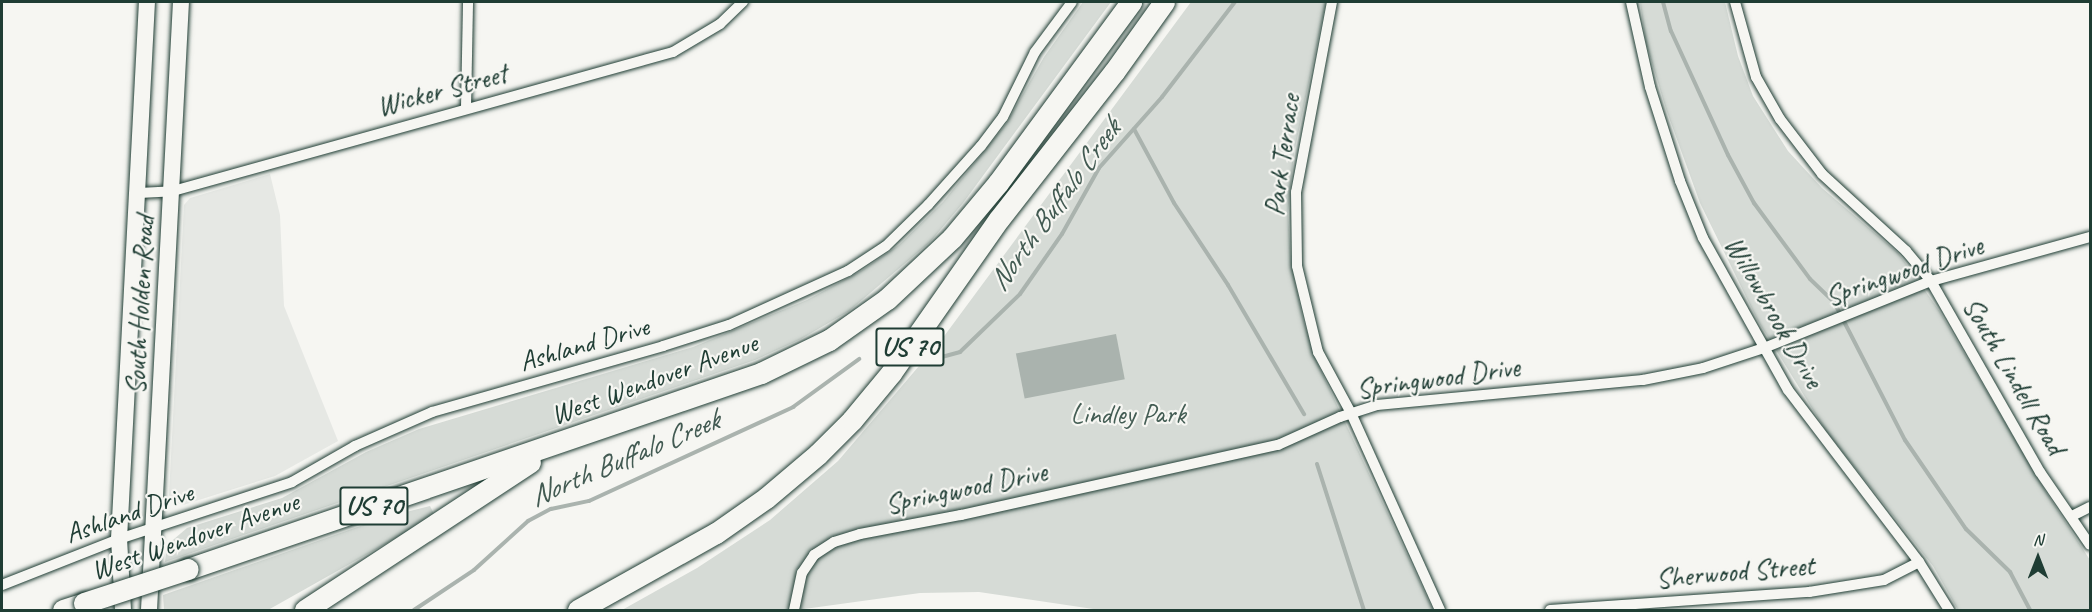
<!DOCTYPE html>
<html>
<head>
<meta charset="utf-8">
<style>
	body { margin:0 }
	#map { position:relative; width:2092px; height:612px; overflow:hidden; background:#f6f6f2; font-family:Caveat,sans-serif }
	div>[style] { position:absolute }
	.built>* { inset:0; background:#e6e8e4 }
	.green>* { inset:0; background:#d6dbd6 }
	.water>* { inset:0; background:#aab3ae; transform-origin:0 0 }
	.stream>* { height:4px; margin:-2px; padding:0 2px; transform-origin:2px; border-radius:2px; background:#aab3ae }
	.roads { filter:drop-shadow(0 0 2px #1f3d34) drop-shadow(0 0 2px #1f3d34) }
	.minor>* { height:10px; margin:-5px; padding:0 5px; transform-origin:5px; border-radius:5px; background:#f6f6f2 }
	.secondary>* { height:16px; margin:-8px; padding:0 8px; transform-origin:8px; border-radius:8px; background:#f6f6f2 }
	.motorway>* { height:21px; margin:-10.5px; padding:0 10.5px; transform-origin:10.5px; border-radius:10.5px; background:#f6f6f2 }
	.bridges { filter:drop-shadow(0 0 2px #1f3d34) drop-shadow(0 0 2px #1f3d34) }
	.motorway-bridge>* { height:21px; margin:-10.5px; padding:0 10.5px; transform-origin:10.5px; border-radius:10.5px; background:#f6f6f2 }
	span { translate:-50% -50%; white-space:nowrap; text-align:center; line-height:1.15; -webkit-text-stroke:4.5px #f6f6f2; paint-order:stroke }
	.shield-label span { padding:2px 4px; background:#f6f6f2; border:2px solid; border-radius:4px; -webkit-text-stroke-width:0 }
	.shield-label { font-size:27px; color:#1f3d34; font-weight:700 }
	.street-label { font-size:28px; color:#1f3d34 }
	.park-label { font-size:28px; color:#445d54 }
	.water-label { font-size:30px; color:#425a52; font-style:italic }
	.frame { position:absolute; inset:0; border:3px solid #1f3d34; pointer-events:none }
	.north { position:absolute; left:2008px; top:528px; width:60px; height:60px; -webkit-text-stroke:4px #f6f6f2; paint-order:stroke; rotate:0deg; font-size:16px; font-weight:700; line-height:24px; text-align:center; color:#1f3d34 }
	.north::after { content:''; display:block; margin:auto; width:21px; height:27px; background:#1f3d34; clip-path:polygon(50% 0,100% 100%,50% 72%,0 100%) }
</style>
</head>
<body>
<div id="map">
	<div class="built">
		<i style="clip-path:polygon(270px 174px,280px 215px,284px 306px,338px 441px,275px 476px,183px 505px,173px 501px,169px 495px,184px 205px,190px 198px)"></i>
	</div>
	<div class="green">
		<i style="clip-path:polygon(1083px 2px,1111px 2px,963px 203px,930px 242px,849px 311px,801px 339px,755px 360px,165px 562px,167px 545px,187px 528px,282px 498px,366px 452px,419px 429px,693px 347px,807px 300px,861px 271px,899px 245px,943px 202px,1006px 124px,1044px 57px)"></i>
		<i style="clip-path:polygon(1191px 2px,1326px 2px,1294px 153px,1288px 213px,1291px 264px,1303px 319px,1315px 358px,1433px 610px,1100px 610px,979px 592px,920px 593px,797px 610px,622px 610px,697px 568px,770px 520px,838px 461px,942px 339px)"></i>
		<i style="clip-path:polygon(1640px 2px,1725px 2px,1738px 56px,1753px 96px,1788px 151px,1822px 188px,1898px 253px,1910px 269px,1940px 312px,2046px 492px,2090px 560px,2090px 610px,1958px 610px,1933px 566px,1826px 431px,1758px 321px,1700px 203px,1666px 109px,1646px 43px)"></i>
		<i style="clip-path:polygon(430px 506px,435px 516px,268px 610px,164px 610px,163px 595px,386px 517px)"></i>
	</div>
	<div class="water">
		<i style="left:1116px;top:334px;width:46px;height:102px;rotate:79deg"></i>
	</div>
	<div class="stream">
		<i style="left:1663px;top:2px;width:30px;rotate:75deg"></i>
		<i style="left:1671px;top:31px;width:136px;rotate:65.3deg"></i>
		<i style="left:1728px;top:155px;width:55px;rotate:61.6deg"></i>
		<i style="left:1754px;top:203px;width:94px;rotate:53.6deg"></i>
		<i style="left:1810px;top:279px;width:33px;rotate:44deg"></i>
		<i style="left:1834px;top:302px;width:155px;rotate:62.8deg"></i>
		<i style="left:1905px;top:440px;width:108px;rotate:55.6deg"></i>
		<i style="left:1966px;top:529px;width:62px;rotate:44.3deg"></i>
		<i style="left:2010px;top:572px;width:43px;rotate:62.2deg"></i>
		<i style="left:1134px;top:129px;width:84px;rotate:61.6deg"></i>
		<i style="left:1174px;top:203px;width:98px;rotate:56.6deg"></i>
		<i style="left:1228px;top:285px;width:150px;rotate:59.5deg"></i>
		<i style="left:938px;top:358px;width:23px;rotate:-15deg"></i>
		<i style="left:960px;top:352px;width:83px;rotate:-44deg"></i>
		<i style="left:1020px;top:294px;width:73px;rotate:-55deg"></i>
		<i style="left:1062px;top:234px;width:76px;rotate:-60.7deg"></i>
		<i style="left:1099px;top:168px;width:95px;rotate:-48.4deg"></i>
		<i style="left:1162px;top:97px;width:120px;rotate:-52.5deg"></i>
		<i style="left:1317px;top:464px;width:153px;rotate:72.2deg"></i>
		<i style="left:414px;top:610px;width:72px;rotate:-33.7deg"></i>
		<i style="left:474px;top:570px;width:73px;rotate:-42.2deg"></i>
		<i style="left:528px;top:521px;width:26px;rotate:-28deg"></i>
		<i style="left:551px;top:509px;width:39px;rotate:-12deg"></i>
		<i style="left:589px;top:501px;width:225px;rotate:-24.7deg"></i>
		<i style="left:793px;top:407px;width:82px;rotate:-36deg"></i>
	</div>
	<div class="roads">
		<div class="minor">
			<i style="left:1332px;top:2px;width:193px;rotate:100.7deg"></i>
			<i style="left:1296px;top:192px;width:74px;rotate:89.2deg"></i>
			<i style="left:1297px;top:266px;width:89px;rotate:76.3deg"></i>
			<i style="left:1318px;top:352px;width:69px;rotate:61.6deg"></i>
			<i style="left:1351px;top:413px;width:216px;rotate:65.7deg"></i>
			<i style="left:1631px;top:2px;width:87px;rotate:77.4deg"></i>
			<i style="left:1650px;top:87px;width:99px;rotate:72.3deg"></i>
			<i style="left:1680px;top:181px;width:61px;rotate:68deg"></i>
			<i style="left:1703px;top:238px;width:174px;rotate:60.8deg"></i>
			<i style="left:1788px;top:390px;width:216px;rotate:52.7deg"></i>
			<i style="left:1919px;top:562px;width:57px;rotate:58deg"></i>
			<i style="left:1735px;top:2px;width:78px;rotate:74.4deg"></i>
			<i style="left:1756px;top:77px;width:48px;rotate:60.3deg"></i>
			<i style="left:1780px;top:119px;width:69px;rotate:52.6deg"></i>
			<i style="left:1822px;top:174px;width:114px;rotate:42.5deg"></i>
			<i style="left:1906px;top:251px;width:39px;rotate:50deg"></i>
			<i style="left:1931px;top:281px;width:220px;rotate:60.3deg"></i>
			<i style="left:2040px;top:472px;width:88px;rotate:55.6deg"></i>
			<i style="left:466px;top:108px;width:106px;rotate:-88.9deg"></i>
			<i style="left:139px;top:193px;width:34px;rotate:-3deg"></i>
			<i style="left:173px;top:191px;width:519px;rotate:-15.54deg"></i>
			<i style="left:673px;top:52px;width:55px;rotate:-30.8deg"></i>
			<i style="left:720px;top:24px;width:32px;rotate:-44deg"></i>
			<i style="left:2072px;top:516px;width:20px;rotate:-27deg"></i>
			<i style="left:2px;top:585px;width:126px;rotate:-21.5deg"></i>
			<i style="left:119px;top:539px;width:182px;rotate:-18.2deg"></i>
			<i style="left:292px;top:482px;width:73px;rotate:-29.7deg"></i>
			<i style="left:355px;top:446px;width:84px;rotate:-23.8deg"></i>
			<i style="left:432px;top:412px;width:240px;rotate:-15.9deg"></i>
			<i style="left:663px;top:346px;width:69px;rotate:-17.7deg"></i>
			<i style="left:729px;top:325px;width:131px;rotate:-24.4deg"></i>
			<i style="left:848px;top:271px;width:45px;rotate:-33.3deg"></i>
			<i style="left:886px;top:246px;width:59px;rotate:-44.3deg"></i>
			<i style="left:928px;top:205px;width:79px;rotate:-48.1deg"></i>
			<i style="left:981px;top:146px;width:36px;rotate:-53deg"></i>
			<i style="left:1003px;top:117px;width:72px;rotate:-63.8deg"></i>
			<i style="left:1035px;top:52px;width:62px;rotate:-53.5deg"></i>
			<i style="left:794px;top:610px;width:38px;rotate:-78deg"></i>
			<i style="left:802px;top:573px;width:22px;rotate:-56deg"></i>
			<i style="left:814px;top:555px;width:24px;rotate:-33deg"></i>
			<i style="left:834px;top:542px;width:27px;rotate:-17deg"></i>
			<i style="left:860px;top:534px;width:103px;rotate:-10.7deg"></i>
			<i style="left:961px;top:515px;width:325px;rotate:-12.5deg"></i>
			<i style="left:1278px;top:445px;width:68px;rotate:-24.3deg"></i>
			<i style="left:1340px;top:417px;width:39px;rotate:-18deg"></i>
			<i style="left:1377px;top:405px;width:267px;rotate:-5.4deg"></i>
			<i style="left:1643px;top:380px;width:61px;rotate:-11.3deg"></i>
			<i style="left:1703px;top:368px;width:64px;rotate:-18.2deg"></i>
			<i style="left:1764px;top:348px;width:180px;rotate:-21.9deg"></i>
			<i style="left:1931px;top:281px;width:165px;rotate:-15.5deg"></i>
			<i style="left:1550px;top:610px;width:260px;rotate:-4deg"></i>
			<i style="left:1809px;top:592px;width:76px;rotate:-9.1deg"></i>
			<i style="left:1884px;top:580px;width:39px;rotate:-27deg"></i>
		</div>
		<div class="secondary">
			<i style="left:123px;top:610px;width:71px;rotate:-93.2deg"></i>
			<i style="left:119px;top:539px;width:538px;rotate:-87.02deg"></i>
			<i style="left:149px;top:610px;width:609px;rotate:-86.99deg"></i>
		</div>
		<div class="motorway">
			<i style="left:188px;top:569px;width:606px;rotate:-18.88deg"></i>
			<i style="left:761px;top:373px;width:76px;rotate:-25.9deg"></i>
			<i style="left:829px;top:340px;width:71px;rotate:-35.3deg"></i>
			<i style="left:887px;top:299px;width:89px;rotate:-43.2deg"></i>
			<i style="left:952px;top:238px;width:72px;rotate:-50.1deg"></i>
			<i style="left:998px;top:183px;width:225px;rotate:-53.7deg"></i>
			<i style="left:63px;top:610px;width:22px;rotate:-18deg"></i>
			<i style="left:305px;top:610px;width:269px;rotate:-33.3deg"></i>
			<i style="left:578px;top:610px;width:158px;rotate:-29.2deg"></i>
			<i style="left:716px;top:533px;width:61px;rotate:-35deg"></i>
			<i style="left:766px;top:498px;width:68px;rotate:-40.2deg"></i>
			<i style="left:818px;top:454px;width:48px;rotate:-45deg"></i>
			<i style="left:852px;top:420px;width:61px;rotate:-50.3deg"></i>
			<i style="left:891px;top:373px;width:188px;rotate:-55deg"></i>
			<i style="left:999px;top:219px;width:187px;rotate:-52deg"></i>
			<i style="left:1114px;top:72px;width:86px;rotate:-54.5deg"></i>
		</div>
	</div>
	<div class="bridges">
		<div class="motorway-bridge">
			<i style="left:84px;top:603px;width:109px;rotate:-18.1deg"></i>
		</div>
	</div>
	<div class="shield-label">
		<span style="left:910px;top:347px">US 70</span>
		<span style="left:374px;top:506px">US 70</span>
	</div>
	<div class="street-label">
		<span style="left:442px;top:90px;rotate:-15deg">Wicker Street</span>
		<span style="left:1282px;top:155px;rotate:-82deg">Park Terrace</span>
		<span style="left:1904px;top:271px;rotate:-19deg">Springwood Drive</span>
		<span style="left:140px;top:305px;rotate:-87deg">South Holden Road</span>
		<span style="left:1774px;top:312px;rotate:60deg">Willowbrook Drive</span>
		<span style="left:584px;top:344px;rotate:-16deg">Ashland Drive</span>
		<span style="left:2014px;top:376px;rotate:60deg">South Lindell Road</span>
		<span style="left:1438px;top:378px;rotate:-8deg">Springwood Drive</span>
		<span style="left:654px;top:379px;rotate:-20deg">West Wendover Avenue</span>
		<span style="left:966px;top:488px;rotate:-12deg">Springwood Drive</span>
		<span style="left:129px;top:513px;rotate:-19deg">Ashland Drive</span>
		<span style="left:195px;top:536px;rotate:-19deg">West Wendover Avenue</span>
		<span style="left:1735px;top:572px;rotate:-5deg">Sherwood Street</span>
	</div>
	<div class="park-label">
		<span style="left:1128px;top:414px">Lindley Park</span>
	</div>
	<div class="water-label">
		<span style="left:1054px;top:205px;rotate:-54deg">North Buffalo Creek</span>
		<span style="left:624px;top:458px;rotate:-23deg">North Buffalo Creek</span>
	</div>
	<div class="frame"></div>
	<div class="north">N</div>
</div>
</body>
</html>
